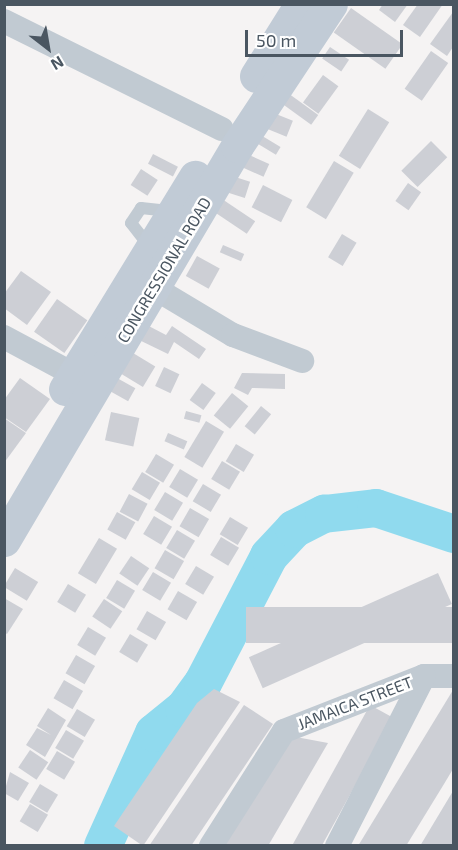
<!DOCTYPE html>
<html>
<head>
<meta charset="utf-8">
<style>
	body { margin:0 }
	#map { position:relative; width:458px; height:850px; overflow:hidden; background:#f5f3f3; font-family:"Exo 2",sans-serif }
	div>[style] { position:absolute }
	.river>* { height:38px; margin:-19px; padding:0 19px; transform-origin:19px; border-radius:19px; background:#90daee }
	.building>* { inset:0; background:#cdcfd5; transform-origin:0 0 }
	.service>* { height:12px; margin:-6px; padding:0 6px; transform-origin:6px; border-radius:6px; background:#c1cad2 }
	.minor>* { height:24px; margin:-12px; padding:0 12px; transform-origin:12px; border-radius:12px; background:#c1cad2 }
	.secondary>* { height:33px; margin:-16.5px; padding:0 16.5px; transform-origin:16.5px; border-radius:16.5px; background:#c1cbd6 }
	span { translate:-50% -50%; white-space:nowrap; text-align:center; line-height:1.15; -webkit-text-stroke:5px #fff; paint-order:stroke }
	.street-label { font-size:16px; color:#4a5661 }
	.frame { position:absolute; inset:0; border:6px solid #4a5661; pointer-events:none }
	.north { position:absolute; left:18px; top:18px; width:60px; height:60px; -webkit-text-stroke:4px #fff; paint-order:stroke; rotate:149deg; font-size:16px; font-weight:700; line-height:24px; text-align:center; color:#4a5661 }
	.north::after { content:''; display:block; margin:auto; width:21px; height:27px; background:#4a5661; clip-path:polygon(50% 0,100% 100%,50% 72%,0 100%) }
	.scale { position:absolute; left:245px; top:30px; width:158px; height:27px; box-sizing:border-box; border:3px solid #4a5661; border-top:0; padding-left:8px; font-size:18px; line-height:21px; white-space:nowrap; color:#4a5661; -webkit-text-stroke:4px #fff; paint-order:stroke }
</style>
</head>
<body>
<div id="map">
	<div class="river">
		<i style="left:103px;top:846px;width:124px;rotate:-65.7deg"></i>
		<i style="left:154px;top:733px;width:38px;rotate:-39deg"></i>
		<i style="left:184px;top:709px;width:32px;rotate:-54deg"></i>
		<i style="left:203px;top:683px;width:143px;rotate:-62.5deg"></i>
		<i style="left:269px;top:556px;width:37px;rotate:-47deg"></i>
		<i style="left:294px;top:529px;width:34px;rotate:-27deg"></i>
		<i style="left:324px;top:514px;width:52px;rotate:-6.6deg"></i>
		<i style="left:376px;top:508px;width:82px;rotate:18.4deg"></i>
	</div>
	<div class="building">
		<i style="clip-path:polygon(383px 4px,408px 4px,395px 22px,379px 10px)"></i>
		<i style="clip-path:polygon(418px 4px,443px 4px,420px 37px,403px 25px)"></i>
		<i style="left:351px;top:8px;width:63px;height:30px;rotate:35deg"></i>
		<i style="clip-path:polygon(453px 12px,453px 47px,447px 56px,430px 44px)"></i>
		<i style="left:330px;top:47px;width:23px;height:14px;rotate:34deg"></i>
		<i style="left:431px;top:51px;width:21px;height:46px;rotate:35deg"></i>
		<i style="left:323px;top:75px;width:19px;height:34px;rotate:36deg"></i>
		<i style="left:281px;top:88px;width:46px;height:12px;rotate:36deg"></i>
		<i style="left:368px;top:109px;width:25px;height:55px;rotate:32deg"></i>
		<i style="left:266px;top:110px;width:29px;height:17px;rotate:22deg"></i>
		<i style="left:254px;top:131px;width:31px;height:9px;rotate:31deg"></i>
		<i style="left:431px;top:141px;width:23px;height:42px;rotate:45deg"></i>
		<i style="left:240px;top:151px;width:32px;height:14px;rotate:24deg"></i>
		<i style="left:153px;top:154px;width:28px;height:11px;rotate:27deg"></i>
		<i style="left:334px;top:161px;width:23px;height:54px;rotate:31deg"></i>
		<i style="left:141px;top:169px;width:20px;height:19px;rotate:33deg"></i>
		<i style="left:232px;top:176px;width:19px;height:17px;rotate:18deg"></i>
		<i style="left:408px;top:183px;width:16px;height:22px;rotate:35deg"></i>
		<i style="left:263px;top:185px;width:33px;height:25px;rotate:27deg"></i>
		<i style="left:222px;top:199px;width:40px;height:15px;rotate:34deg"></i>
		<i style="left:342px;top:234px;width:17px;height:27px;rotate:31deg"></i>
		<i style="left:223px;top:245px;width:23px;height:8px;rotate:23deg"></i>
		<i style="left:197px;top:256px;width:26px;height:23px;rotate:29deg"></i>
		<i style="clip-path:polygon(21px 271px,51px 292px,27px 325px,4px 308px,4px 294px)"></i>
		<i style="left:57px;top:299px;width:37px;height:40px;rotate:35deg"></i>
		<i style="clip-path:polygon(143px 323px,166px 335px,172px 326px,206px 349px,199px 359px,174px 342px,168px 354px,135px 338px)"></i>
		<i style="left:133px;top:353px;width:26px;height:24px;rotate:31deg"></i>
		<i style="left:164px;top:367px;width:17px;height:21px;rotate:25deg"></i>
		<i style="clip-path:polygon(242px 373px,285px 374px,285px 389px,252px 388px,248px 395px,234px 388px)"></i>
		<i style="clip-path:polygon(20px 378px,50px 399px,26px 432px,4px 417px,4px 400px)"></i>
		<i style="left:117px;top:378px;width:21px;height:15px;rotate:29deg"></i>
		<i style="left:202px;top:383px;width:17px;height:21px;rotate:36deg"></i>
		<i style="left:232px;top:393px;width:21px;height:29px;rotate:39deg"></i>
		<i style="left:261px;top:406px;width:13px;height:26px;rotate:39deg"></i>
		<i style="left:186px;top:411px;width:16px;height:8px;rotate:15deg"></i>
		<i style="left:111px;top:412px;width:29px;height:29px;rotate:12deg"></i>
		<i style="clip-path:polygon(4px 418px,26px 433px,4px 463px)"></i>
		<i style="left:206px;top:421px;width:21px;height:42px;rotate:31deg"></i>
		<i style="left:168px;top:433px;width:21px;height:9px;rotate:23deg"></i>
		<i style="left:236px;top:444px;width:21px;height:20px;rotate:31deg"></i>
		<i style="left:156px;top:454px;width:21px;height:21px;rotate:31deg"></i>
		<i style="left:222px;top:461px;width:21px;height:21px;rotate:31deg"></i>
		<i style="left:180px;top:469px;width:21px;height:21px;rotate:31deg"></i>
		<i style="left:142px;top:472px;width:21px;height:20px;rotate:31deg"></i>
		<i style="left:203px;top:484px;width:21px;height:20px;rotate:31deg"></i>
		<i style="left:165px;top:492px;width:21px;height:21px;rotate:31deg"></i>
		<i style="left:129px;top:494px;width:21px;height:20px;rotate:28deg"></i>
		<i style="left:190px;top:508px;width:22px;height:21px;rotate:30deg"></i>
		<i style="left:117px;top:512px;width:21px;height:20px;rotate:29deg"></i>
		<i style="left:154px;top:516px;width:21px;height:21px;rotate:31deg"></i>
		<i style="left:230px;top:517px;width:21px;height:20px;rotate:31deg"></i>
		<i style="left:177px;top:530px;width:21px;height:21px;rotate:31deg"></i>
		<i style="left:221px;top:537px;width:21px;height:21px;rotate:31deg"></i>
		<i style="left:99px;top:538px;width:21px;height:41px;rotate:31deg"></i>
		<i style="left:165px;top:550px;width:22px;height:21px;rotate:30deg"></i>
		<i style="left:131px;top:556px;width:22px;height:21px;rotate:34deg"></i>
		<i style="left:196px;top:566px;width:21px;height:21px;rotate:31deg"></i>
		<i style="left:15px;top:568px;width:27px;height:22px;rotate:31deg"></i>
		<i style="left:153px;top:572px;width:21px;height:21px;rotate:31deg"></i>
		<i style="left:438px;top:573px;width:34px;height:207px;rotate:66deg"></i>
		<i style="left:117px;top:580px;width:21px;height:21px;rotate:31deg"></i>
		<i style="left:68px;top:584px;width:21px;height:21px;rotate:31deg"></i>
		<i style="left:178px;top:591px;width:22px;height:21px;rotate:30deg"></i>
		<i style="clip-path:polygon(4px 598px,23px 609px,7px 634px,4px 632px)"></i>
		<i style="left:104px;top:599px;width:22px;height:21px;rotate:34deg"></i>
		<i style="left:453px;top:607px;width:36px;height:207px;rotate:90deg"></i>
		<i style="left:147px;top:611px;width:22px;height:21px;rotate:30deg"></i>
		<i style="left:88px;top:627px;width:21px;height:21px;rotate:31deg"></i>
		<i style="left:130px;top:634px;width:21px;height:21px;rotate:31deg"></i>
		<i style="left:76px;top:655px;width:22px;height:21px;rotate:30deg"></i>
		<i style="left:64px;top:680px;width:22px;height:21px;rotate:30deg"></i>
		<i style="clip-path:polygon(214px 689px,240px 702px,143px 846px,114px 826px,197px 703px)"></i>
		<i style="clip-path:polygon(453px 690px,453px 769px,444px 784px,406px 846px,358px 846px)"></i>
		<i style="clip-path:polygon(244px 705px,273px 724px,191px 846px,149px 846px)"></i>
		<i style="left:370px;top:705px;width:26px;height:164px;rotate:29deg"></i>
		<i style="clip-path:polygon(48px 708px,66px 720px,45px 757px,26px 745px,37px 728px,51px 735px,37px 726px)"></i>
		<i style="left:77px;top:709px;width:21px;height:20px;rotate:31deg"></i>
		<i style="left:66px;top:730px;width:21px;height:21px;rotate:31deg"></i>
		<i style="clip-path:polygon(296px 737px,328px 743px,268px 846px,224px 846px,279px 751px)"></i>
		<i style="left:30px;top:750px;width:22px;height:21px;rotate:34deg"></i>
		<i style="left:57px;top:751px;width:21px;height:21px;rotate:31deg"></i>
		<i style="clip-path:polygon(10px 772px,29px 783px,18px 801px,4px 793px)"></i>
		<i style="left:40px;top:784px;width:21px;height:21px;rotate:31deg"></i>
		<i style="clip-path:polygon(453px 791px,453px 846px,420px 846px)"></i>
		<i style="left:30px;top:804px;width:21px;height:20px;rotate:31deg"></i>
	</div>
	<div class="service">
		<i style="left:149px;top:246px;width:29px;rotate:-128deg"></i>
		<i style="left:131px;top:223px;width:18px;rotate:-56deg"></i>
		<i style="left:141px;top:208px;width:28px;rotate:6deg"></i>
	</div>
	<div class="minor">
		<i style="left:4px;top:21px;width:243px;rotate:26.4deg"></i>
		<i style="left:156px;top:289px;width:90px;rotate:30.9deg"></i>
		<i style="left:233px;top:335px;width:74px;rotate:20.6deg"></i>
		<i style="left:4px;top:337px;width:78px;rotate:28.2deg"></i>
		<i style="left:211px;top:846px;width:136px;rotate:-57.6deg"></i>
		<i style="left:284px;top:731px;width:150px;rotate:-21.4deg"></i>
		<i style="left:424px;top:676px;width:30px"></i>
		<i style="left:337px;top:846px;width:191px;rotate:-62.9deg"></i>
	</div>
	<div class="secondary">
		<i style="left:256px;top:76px;width:85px;rotate:-58deg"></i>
		<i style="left:65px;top:389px;width:249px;rotate:-58.5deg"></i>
		<i style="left:4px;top:540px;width:458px;rotate:-59.4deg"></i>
		<i style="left:237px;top:146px;width:170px;rotate:-56.5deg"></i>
	</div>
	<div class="street-label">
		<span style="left:164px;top:270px;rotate:-59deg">CONGRESSIONAL ROAD</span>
		<span style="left:355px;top:703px;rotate:-21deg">JAMAICA STREET</span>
	</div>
	<div class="frame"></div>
	<div class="north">N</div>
	<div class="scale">50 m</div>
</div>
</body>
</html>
